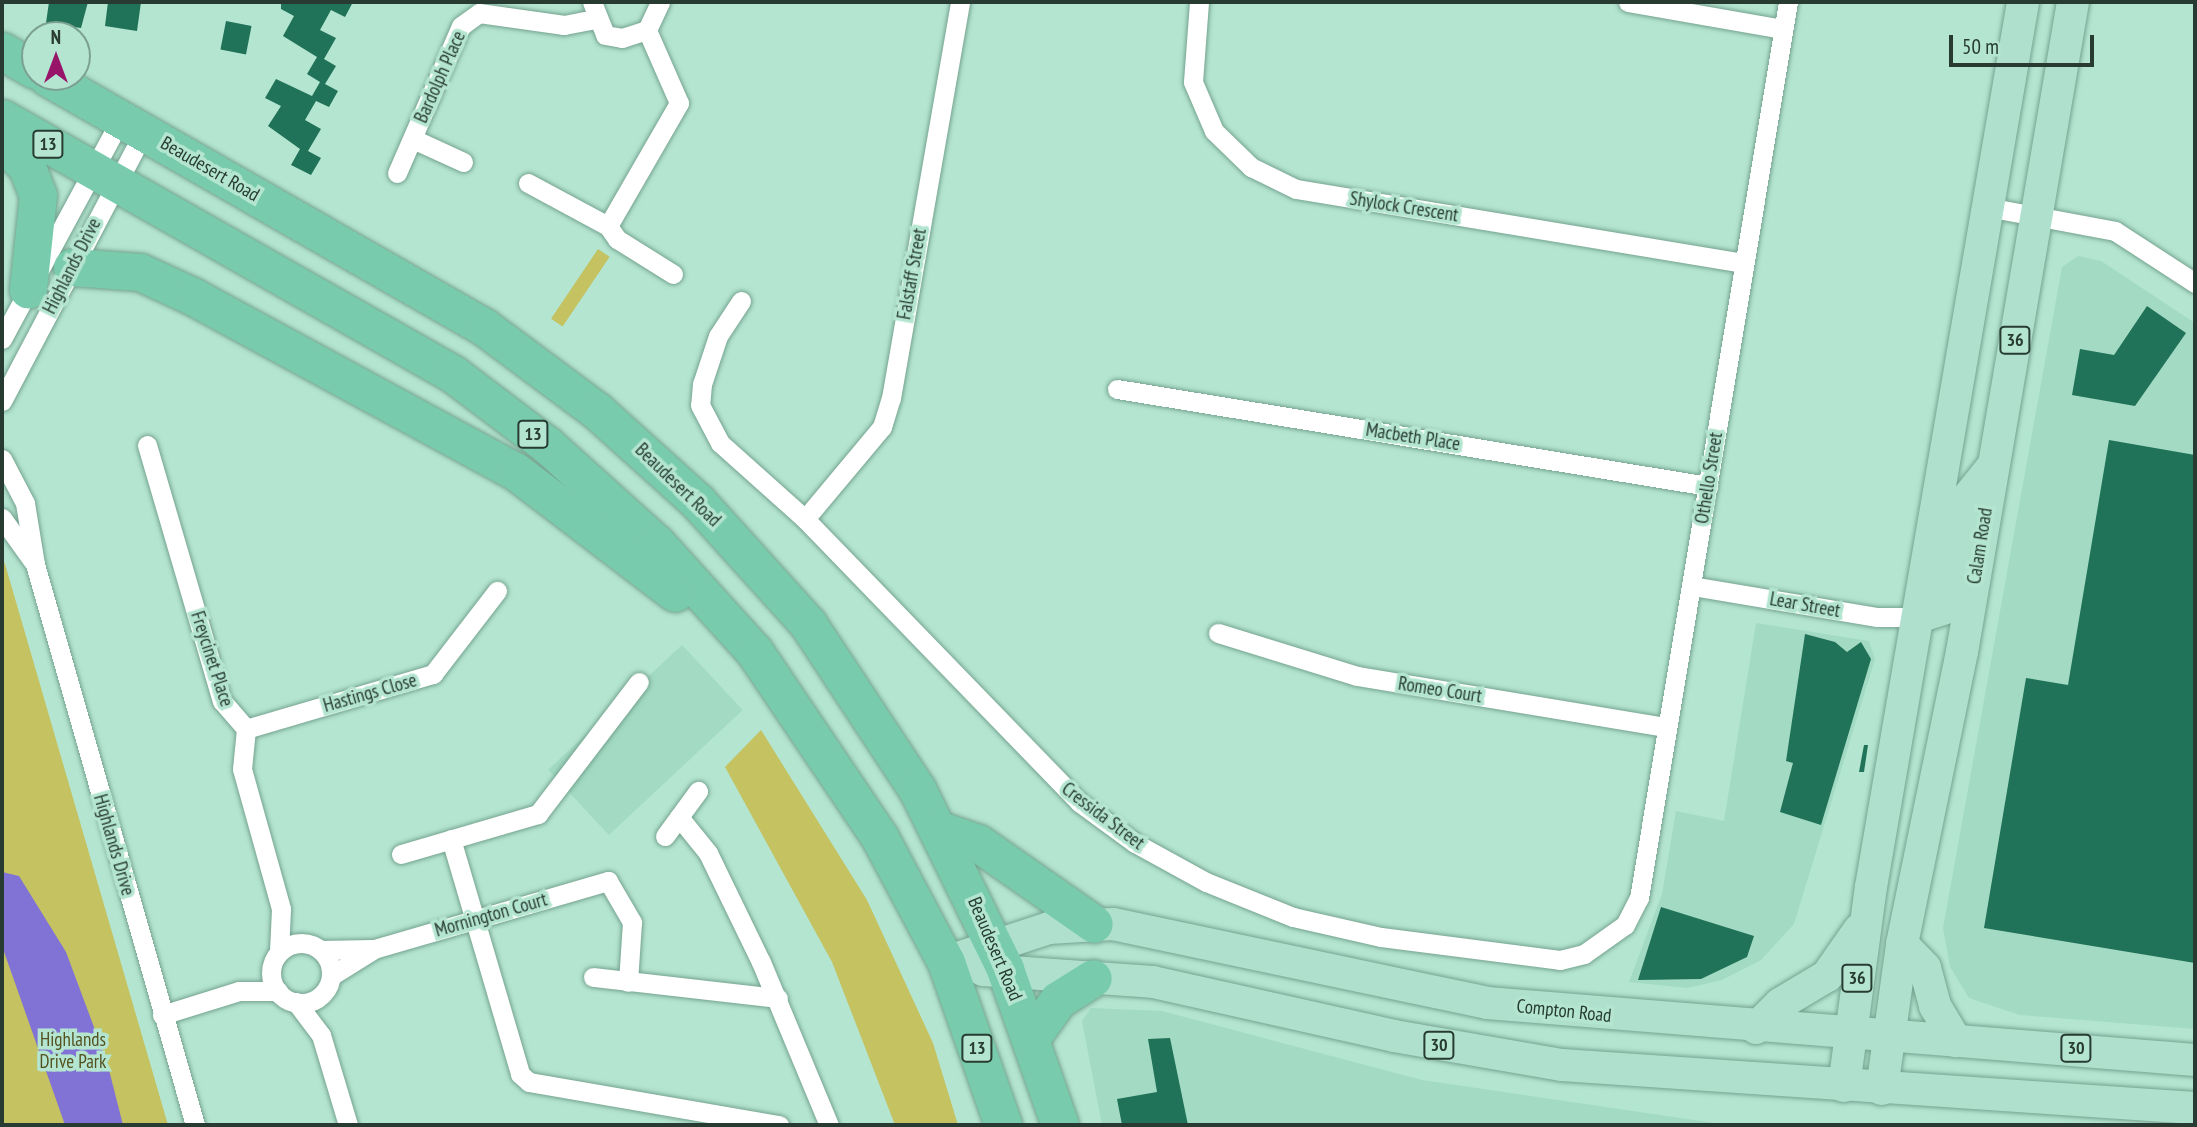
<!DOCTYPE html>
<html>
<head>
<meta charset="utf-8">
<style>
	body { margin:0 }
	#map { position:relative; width:2197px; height:1127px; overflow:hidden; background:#b4e5d1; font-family:"PT Sans Narrow",sans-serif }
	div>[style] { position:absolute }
	.built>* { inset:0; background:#a2dac3; transform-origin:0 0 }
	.green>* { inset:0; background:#c4c261; transform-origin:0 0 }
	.water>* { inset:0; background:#8172d5 }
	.building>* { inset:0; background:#207258; transform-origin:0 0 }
	.roads { filter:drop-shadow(0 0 2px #75a390) drop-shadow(0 0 2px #75a390) }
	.street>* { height:19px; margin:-9.5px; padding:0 9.5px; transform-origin:9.5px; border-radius:9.5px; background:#fff }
	.street>.ring { margin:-9.5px; padding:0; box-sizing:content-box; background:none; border:19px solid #fff; border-radius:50% }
	.primary>* { height:32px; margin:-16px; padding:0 16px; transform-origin:16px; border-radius:16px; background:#afe0ce }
	.highway>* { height:37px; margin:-18.5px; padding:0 18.5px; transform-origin:18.5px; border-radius:18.5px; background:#79cbad }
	span { translate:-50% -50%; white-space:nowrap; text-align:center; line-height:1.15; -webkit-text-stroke:7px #b4e5d1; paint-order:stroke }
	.shield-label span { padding:2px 5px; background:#b4e5d1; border:2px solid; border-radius:5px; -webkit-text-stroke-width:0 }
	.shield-label { font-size:18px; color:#273b33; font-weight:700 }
	.street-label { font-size:19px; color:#273b33 }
	.park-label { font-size:19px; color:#535220 }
	.frame { position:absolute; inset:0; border:4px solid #273b33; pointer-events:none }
	.north { position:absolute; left:21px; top:21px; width:70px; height:70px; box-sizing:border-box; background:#b4e5d1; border:2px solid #7ca192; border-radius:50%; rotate:0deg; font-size:19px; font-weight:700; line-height:28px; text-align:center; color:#273b33 }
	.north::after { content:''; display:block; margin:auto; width:24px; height:32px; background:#981469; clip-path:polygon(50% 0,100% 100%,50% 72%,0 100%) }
	.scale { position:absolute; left:1949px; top:35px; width:145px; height:32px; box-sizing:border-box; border:4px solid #273b33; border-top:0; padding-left:9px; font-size:21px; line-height:24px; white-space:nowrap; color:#273b33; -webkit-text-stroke:5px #b4e5d1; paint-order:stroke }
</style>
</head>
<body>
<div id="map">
	<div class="built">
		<i style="clip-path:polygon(2078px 256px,2101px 261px,2195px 323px,2195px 1029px,2020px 1015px,1969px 998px,1950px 967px,1943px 928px,2062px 267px)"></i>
		<i style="clip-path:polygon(1756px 623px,1869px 641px,1875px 659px,1794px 924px,1761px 960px,1722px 980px,1687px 988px,1629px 982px,1662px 894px,1676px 811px,1724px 821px)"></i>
		<i style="left:682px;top:645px;width:89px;height:183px;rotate:47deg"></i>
		<i style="clip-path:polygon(1091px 1008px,1162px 1011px,1422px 1080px,1728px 1125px,1102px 1125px,1082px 1021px)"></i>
	</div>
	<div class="green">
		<i style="left:598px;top:249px;width:14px;height:84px;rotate:34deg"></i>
		<i style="clip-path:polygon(2px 559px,5px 564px,168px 1125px,2px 1125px)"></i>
		<i style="clip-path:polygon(761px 730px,867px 900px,933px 1043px,958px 1125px,895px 1125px,832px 962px,725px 767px)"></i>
	</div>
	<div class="water">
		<i style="clip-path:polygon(2px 872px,19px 876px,66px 952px,107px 1062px,123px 1125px,65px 1125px,2px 946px)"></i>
	</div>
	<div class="building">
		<i style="clip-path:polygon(49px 2px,88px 2px,81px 28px,46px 23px)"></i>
		<i style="clip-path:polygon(108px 2px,141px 2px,137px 31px,105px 26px)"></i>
		<i style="clip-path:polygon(281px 2px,353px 2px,345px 17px,331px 10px,320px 30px,336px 38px,324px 59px,336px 66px,325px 84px,338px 91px,329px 107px,316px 101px,305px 120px,321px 129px,308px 151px,321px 158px,311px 175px,291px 165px,300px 149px,268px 126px,281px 106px,265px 98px,276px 79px,312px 96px,320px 82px,307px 74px,317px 57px,283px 36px,294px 16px,281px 9px)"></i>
		<i style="left:226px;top:21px;width:26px;height:29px;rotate:11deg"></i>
		<i style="clip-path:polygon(2147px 306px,2186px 333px,2135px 406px,2072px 395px,2080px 349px,2114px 355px)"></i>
		<i style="clip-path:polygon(2109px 440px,2195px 455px,2195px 963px,1984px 928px,2026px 678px,2068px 685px)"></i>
		<i style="clip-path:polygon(1805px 634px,1835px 642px,1847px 652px,1861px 642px,1871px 659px,1821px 825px,1780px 812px,1793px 763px,1786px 761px)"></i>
		<i style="clip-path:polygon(1864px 745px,1868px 745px,1864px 772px,1859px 772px)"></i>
		<i style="clip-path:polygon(1661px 907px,1754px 936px,1747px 957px,1701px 979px,1638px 980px)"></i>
		<i style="clip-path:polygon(1170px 1038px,1188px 1125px,1122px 1125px,1117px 1099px,1157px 1092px,1148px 1039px)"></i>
	</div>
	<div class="roads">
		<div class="street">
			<i style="left:592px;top:2px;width:35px;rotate:68deg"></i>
			<i style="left:605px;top:35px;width:17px;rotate:10deg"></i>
			<i style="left:622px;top:38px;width:26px;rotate:-18deg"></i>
			<i style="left:647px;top:30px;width:31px;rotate:-65deg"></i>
			<i style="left:1199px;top:2px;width:80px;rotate:94.3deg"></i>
			<i style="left:1193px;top:82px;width:53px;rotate:66.8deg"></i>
			<i style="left:1214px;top:131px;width:52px;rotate:44.2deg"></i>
			<i style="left:1251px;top:167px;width:50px;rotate:26.1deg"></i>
			<i style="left:1296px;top:189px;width:454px;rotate:9.4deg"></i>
			<i style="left:1628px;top:2px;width:157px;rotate:9.9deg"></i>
			<i style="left:413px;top:139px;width:55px;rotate:24.7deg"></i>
			<i style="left:397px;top:173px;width:160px;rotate:-66.5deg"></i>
			<i style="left:461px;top:26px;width:22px;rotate:-36deg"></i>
			<i style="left:479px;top:13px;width:86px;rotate:8deg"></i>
			<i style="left:564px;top:25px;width:31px;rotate:-11deg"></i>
			<i style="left:528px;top:183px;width:91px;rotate:28.3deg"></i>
			<i style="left:608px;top:226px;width:16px;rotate:55deg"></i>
			<i style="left:617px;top:239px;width:66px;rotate:32deg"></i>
			<i style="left:1987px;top:207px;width:130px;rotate:10.6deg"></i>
			<i style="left:2115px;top:231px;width:95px;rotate:33deg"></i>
			<i style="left:608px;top:226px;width:142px;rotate:-60deg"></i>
			<i style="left:679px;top:103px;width:80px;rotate:-113.7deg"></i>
			<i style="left:741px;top:301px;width:42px;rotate:123.3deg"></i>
			<i style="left:718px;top:336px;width:51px;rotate:108.4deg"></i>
			<i style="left:702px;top:384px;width:21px;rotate:95deg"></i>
			<i style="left:700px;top:405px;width:43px;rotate:62.2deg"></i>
			<i style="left:720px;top:443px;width:114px;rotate:41.8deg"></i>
			<i style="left:805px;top:519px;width:394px;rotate:45.9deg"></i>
			<i style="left:1079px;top:802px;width:69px;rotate:36.2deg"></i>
			<i style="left:1135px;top:843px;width:81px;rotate:28.8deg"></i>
			<i style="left:1206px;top:882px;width:94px;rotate:21.9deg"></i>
			<i style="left:1293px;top:917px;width:90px;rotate:12.8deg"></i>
			<i style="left:1381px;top:937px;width:180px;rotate:7.3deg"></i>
			<i style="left:1560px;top:960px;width:25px;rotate:-14deg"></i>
			<i style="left:1584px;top:954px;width:50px;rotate:-35.3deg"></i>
			<i style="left:1625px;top:925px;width:30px;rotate:-63deg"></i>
			<i style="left:1639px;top:898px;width:908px;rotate:-80.56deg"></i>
			<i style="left:2px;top:339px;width:250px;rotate:-61.6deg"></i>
			<i style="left:1117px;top:389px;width:599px;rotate:9.32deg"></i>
			<i style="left:2px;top:401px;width:304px;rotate:-62.2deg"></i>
			<i style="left:147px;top:445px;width:267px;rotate:73.7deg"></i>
			<i style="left:222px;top:701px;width:37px;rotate:49deg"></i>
			<i style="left:246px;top:729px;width:40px;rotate:95.7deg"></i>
			<i style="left:242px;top:769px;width:145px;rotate:74.4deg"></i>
			<i style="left:281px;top:909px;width:43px;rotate:92.7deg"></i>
			<i style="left:2px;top:459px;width:50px;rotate:62.4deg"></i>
			<i style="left:25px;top:503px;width:62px;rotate:80.7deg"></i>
			<i style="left:35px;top:564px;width:583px;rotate:74.08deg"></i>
			<i style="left:2px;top:518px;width:52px;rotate:54.5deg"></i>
			<i style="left:805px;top:519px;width:120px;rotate:-50.1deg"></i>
			<i style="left:882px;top:427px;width:30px;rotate:-73deg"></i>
			<i style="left:891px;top:398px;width:402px;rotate:-80.1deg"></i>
			<i style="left:1692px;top:586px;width:188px;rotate:9.5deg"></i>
			<i style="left:1877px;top:617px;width:41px"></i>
			<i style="left:1218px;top:633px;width:145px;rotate:17.2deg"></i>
			<i style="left:1357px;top:676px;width:313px;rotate:9.4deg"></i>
			<i style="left:246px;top:729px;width:195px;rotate:-16.4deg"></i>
			<i style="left:433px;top:674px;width:105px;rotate:-52.4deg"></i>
			<i style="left:679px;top:817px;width:46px;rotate:51.1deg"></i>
			<i style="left:708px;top:853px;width:121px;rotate:64.1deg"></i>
			<i style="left:761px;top:962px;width:177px;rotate:67.4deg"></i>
			<i style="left:665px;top:836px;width:56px;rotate:-53.7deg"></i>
			<i style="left:451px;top:839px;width:245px;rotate:73.6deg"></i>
			<i style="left:520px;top:1074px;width:12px;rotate:42deg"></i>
			<i style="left:529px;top:1082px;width:254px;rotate:9.8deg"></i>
			<i style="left:401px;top:854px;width:143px;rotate:-16.3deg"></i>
			<i style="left:538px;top:814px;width:166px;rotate:-52.6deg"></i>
			<i class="ring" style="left:271px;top:943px;width:41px;height:41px"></i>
			<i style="left:320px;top:950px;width:53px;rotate:-1.1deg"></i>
			<i style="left:331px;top:976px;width:51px;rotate:-32.1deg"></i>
			<i style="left:374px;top:949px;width:244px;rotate:-16.2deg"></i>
			<i style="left:608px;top:881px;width:48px;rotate:59.7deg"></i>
			<i style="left:632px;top:922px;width:60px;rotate:93.8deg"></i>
			<i style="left:593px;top:977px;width:186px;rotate:6.5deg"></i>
			<i style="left:296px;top:1002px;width:41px;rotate:52.9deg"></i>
			<i style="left:321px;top:1035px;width:94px;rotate:73.3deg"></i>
			<i style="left:162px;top:1015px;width:81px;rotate:-17.3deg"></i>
			<i style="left:239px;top:991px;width:39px"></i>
		</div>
		<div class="primary">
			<i style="left:1918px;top:617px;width:26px;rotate:-18deg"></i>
			<i style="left:1943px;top:609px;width:109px;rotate:-78.9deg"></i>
			<i style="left:1964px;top:502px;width:45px;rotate:-51.3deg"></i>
			<i style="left:1902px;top:944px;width:33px;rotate:46deg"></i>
			<i style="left:1925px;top:968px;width:39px;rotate:75deg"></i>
			<i style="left:1935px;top:1006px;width:41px;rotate:59deg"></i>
			<i style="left:946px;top:962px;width:108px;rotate:-18.3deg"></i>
			<i style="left:1049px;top:928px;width:64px;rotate:-3.6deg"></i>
			<i style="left:1113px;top:924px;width:382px;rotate:11.9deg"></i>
			<i style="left:1487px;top:1003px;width:710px;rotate:4.6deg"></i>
			<i style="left:983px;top:970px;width:170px;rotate:4deg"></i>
			<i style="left:1153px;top:982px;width:247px;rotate:12.6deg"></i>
			<i style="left:1394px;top:1036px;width:170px;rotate:9.8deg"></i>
			<i style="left:1562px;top:1065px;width:634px;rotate:3.89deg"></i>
			<i style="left:1756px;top:1028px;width:34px;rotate:-45deg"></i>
			<i style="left:1780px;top:1004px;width:55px;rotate:-30.8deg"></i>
			<i style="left:1827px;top:976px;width:56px;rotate:-55.2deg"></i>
			<i style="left:1844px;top:1086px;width:201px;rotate:-82.3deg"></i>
			<i style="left:1871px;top:887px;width:898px;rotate:-80.25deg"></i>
			<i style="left:1882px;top:1089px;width:146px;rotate:-82.1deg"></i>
			<i style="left:1902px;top:944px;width:298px;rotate:-78.4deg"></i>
			<i style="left:1962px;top:652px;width:659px;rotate:-80.31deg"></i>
		</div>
		<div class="highway">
			<i style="left:2px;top:51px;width:38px;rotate:30deg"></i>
			<i style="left:47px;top:77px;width:503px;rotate:29.77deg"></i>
			<i style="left:484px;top:327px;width:141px;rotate:36.6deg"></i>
			<i style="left:597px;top:411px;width:135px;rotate:42deg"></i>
			<i style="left:697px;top:501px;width:166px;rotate:47.9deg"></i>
			<i style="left:808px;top:624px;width:198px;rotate:56.6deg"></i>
			<i style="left:917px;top:789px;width:200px;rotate:63.9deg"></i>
			<i style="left:1005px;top:969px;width:165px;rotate:70.6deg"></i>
			<i style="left:2px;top:118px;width:519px;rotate:29.58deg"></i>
			<i style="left:453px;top:374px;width:118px;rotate:37.1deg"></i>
			<i style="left:547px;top:445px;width:147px;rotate:42deg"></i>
			<i style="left:656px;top:543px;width:146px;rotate:47.8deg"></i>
			<i style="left:754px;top:651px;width:225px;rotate:56deg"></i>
			<i style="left:880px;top:838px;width:140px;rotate:62deg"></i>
			<i style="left:946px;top:962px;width:173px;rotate:70.7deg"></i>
			<i style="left:2px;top:142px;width:35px;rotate:45deg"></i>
			<i style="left:27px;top:167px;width:30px;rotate:69deg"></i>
			<i style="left:38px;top:195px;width:95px;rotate:96.1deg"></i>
			<i style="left:72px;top:267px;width:68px;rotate:4.2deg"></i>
			<i style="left:140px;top:272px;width:60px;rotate:24.8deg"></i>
			<i style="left:194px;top:297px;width:365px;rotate:28.5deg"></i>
			<i style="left:515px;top:471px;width:201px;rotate:37.3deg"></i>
			<i style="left:940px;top:830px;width:40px;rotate:18.9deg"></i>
			<i style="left:978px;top:843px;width:141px;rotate:34.9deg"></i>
			<i style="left:1031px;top:1038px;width:47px;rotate:-54.6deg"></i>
			<i style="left:1058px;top:1000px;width:41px;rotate:-32.2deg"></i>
		</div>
	</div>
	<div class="shield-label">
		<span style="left:48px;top:144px">13</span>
		<span style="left:2015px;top:340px">36</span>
		<span style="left:533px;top:434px">13</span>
		<span style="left:1857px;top:978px">36</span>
		<span style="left:1439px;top:1045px">30</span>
		<span style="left:977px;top:1048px">13</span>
		<span style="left:2076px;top:1048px">30</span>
	</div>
	<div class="street-label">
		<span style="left:440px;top:77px;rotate:-66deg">Bardolph Place</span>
		<span style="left:210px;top:169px;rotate:30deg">Beaudesert Road</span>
		<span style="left:1404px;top:207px;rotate:9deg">Shylock Crescent</span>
		<span style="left:72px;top:266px;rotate:-63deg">Highlands Drive</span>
		<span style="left:912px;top:274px;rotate:-80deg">Falstaff Street</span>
		<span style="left:1413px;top:437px;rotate:9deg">Macbeth Place</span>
		<span style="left:1709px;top:478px;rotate:-81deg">Othello Street</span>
		<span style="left:678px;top:485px;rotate:44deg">Beaudesert Road</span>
		<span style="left:1980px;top:546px;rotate:-81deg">Calam Road</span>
		<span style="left:1805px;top:605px;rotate:10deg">Lear Street</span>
		<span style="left:212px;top:659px;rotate:72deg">Freycinet Place</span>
		<span style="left:1440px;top:690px;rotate:9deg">Romeo Court</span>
		<span style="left:370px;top:693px;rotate:-16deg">Hastings Close</span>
		<span style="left:1103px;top:816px;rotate:37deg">Cressida Street</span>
		<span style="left:114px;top:845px;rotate:74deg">Highlands Drive</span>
		<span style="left:491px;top:915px;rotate:-16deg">Mornington Court</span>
		<span style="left:995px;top:949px;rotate:67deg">Beaudesert Road</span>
		<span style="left:1564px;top:1011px;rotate:6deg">Compton Road</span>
	</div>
	<div class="park-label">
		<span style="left:73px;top:1051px">Highlands<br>Drive Park</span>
	</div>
	<div class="frame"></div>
	<div class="north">N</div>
	<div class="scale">50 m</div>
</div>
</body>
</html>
